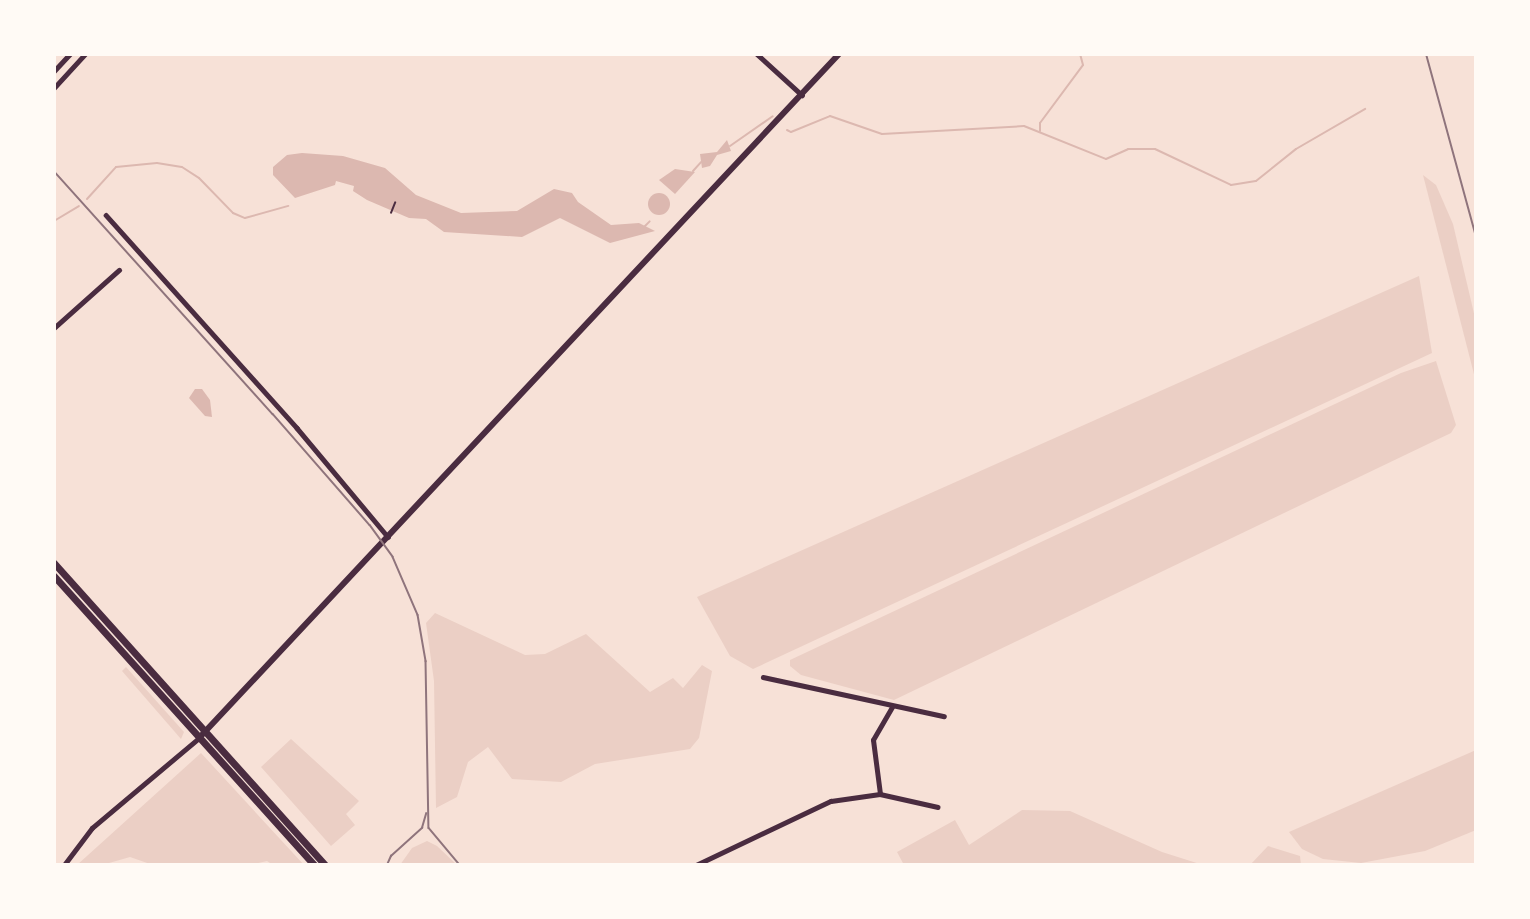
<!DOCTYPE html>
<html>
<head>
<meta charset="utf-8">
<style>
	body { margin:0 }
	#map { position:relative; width:1530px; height:919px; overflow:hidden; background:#f7e1d7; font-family:Commissioner,sans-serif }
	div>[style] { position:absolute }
	.green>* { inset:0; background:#ebcfc5 }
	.water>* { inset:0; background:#dcb8b0 }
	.round { border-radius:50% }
	.stream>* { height:2px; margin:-1px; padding:0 1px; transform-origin:1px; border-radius:1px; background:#dcb8b0 }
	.path>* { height:1.5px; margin:-0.75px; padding:0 0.75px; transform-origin:0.75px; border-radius:0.75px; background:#4a2c40 }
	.minor>* { height:4.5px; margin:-2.25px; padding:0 2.25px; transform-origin:2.25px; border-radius:2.25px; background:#4a2c40 }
	.secondary>* { height:6px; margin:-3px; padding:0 3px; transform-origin:3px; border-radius:3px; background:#4a2c40 }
	.primary>* { height:7px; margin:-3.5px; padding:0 3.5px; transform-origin:3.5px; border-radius:3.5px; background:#4a2c40 }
	.tram>* { height:1.5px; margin:-0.75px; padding:0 0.75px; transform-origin:0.75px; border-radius:0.75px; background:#8f747c }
	.rail>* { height:2px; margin:-1px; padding:0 1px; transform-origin:1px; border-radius:1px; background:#8f747c }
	span { translate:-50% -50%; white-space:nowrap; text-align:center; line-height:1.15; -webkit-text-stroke:4.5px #fffaf5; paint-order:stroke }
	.frame { position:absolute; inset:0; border:56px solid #fffaf5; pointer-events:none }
</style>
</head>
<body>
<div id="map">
	<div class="green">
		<i style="clip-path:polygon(1423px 175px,1436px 185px,1453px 224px,1476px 322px,1476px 382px)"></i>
		<i style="clip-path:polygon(1419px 276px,1432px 353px,753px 669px,730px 656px,697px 597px)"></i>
		<i style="clip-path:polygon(1436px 361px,1456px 425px,1451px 433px,894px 700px,801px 675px,790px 666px,790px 660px,1401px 373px)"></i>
		<i style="clip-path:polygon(435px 613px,525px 655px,545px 654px,586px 634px,650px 692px,673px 678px,683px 688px,702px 665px,712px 671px,699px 738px,690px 749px,595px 764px,561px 782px,512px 779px,488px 747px,468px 762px,457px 797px,436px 808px,434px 681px,426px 623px)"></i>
		<i style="clip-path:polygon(126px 667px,184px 732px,181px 739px,122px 671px)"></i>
		<i style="clip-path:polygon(291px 739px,359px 801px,346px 814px,355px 825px,331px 846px,261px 767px)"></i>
		<i style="clip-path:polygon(1476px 750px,1476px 830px,1425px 851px,1361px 863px,1323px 859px,1302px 849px,1289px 832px)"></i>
		<i style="clip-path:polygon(201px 753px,304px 865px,273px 865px,267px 861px,249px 865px,153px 865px,130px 857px,102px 865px,77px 865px)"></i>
		<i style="clip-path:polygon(1022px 810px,1070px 811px,1162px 852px,1203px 865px,904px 865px,897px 852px,955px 820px,969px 845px)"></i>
		<i style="clip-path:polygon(427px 841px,437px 846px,457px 865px,400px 865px,412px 848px)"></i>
		<i style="clip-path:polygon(1268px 846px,1300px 856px,1301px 865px,1250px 865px)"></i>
	</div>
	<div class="water">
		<i style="clip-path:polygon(727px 140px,731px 151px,717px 155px,710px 166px,702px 168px,700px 154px,717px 152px)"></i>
		<i style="clip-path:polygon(302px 153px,343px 156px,385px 168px,416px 195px,461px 213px,517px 211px,554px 189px,572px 193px,578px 202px,611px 225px,639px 223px,655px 231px,610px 243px,560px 218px,522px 237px,444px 232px,426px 219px,409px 218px,367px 200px,353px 191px,354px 186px,336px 181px,335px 185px,295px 198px,273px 175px,273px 167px,287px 155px)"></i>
		<i style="clip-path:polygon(675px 169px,695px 172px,675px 194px,659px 180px)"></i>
		<i class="round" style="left:648px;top:193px;width:22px;height:22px"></i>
		<i style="clip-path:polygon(195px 389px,202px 389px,210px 400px,212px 417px,205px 416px,189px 398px)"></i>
	</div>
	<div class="stream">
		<i style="left:787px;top:130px;width:4px;rotate:27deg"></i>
		<i style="left:791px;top:132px;width:42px;rotate:-22.3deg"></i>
		<i style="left:830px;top:116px;width:55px;rotate:19.1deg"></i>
		<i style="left:882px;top:134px;width:142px;rotate:-3.2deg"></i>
		<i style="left:1024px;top:126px;width:88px;rotate:21.9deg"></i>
		<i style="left:1106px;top:159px;width:24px;rotate:-24deg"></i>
		<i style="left:1128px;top:149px;width:27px"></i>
		<i style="left:1155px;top:149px;width:84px;rotate:25.3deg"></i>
		<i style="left:1231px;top:185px;width:25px;rotate:-9deg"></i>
		<i style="left:1256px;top:181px;width:51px;rotate:-38.7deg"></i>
		<i style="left:1296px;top:149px;width:80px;rotate:-30.1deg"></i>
		<i style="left:1040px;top:131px;width:8px;rotate:-90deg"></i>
		<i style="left:1040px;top:123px;width:72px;rotate:-53.4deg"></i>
		<i style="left:1083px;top:65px;width:11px;rotate:-105deg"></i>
		<i style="left:730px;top:146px;width:52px;rotate:-34.9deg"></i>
		<i style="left:693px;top:171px;width:12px;rotate:-48deg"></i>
		<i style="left:87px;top:199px;width:43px;rotate:-47.8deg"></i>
		<i style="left:116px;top:167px;width:41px;rotate:-5.6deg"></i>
		<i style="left:157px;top:163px;width:25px;rotate:9deg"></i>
		<i style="left:182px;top:167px;width:20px;rotate:33deg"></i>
		<i style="left:199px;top:178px;width:49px;rotate:45.8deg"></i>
		<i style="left:233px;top:213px;width:13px;rotate:23deg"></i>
		<i style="left:245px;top:218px;width:45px;rotate:-15.6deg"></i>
		<i style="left:54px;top:221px;width:29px;rotate:-31deg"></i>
		<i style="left:644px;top:227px;width:8px;rotate:-45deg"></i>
	</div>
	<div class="path">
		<i style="left:391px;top:213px;width:11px;rotate:-68deg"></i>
	</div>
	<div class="minor">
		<i style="left:757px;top:54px;width:61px;rotate:42.3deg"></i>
		<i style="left:54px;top:71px;width:23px;rotate:-47deg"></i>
		<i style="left:54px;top:88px;width:46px;rotate:-47.6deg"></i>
		<i style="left:106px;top:215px;width:286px;rotate:48.1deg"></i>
		<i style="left:297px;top:428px;width:142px;rotate:50.1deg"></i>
		<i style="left:54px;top:328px;width:87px;rotate:-41.7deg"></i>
		<i style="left:763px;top:677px;width:185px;rotate:12.2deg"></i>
		<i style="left:880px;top:794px;width:54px;rotate:-97.4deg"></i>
		<i style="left:873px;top:740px;width:38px;rotate:-60deg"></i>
		<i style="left:64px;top:865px;width:46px;rotate:-52.9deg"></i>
		<i style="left:92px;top:828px;width:141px;rotate:-40.1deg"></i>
		<i style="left:696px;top:865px;width:149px;rotate:-25.4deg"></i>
		<i style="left:831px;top:801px;width:49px;rotate:-8.1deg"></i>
		<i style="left:880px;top:794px;width:59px;rotate:12.6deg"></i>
	</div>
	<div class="secondary">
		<i style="left:200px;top:737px;width:935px;rotate:-46.91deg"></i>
	</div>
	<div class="primary">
		<i style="left:54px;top:563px;width:406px;rotate:48.1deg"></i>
		<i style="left:54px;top:576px;width:389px;rotate:48deg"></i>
	</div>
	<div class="tram">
		<i style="left:54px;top:171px;width:327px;rotate:48deg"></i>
		<i style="left:273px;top:414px;width:147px;rotate:48.9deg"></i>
		<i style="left:370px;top:525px;width:39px;rotate:54deg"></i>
		<i style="left:393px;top:557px;width:63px;rotate:66.7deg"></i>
		<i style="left:418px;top:615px;width:47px;rotate:80.1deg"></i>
		<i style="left:426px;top:661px;width:167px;rotate:89deg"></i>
		<i style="left:429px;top:828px;width:48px;rotate:50deg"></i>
		<i style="left:387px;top:865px;width:10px;rotate:-66deg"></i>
		<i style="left:391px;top:856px;width:42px;rotate:-42.1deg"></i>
		<i style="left:422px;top:828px;width:15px;rotate:-74deg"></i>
	</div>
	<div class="rail">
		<i style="left:1426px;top:54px;width:190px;rotate:74.7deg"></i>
	</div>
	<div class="frame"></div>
</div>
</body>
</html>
